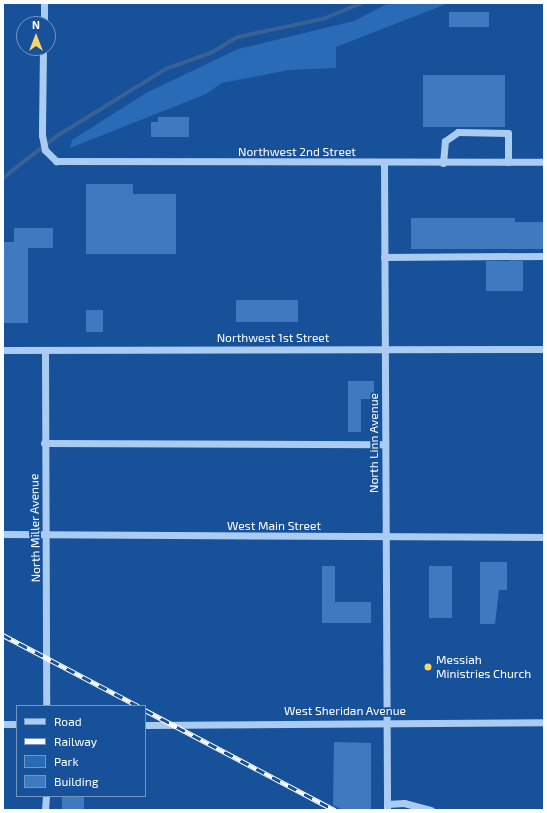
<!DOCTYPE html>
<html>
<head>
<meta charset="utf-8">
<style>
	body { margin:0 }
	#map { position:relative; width:547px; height:813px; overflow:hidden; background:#175199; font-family:"Exo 2",sans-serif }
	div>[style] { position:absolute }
	.green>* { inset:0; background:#2a6bb7 }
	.stream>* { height:3.5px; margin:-1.75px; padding:0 1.75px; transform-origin:1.75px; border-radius:1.75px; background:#386195 }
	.building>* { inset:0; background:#3f7ac1; transform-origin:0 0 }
	.minor>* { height:7px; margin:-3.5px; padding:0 3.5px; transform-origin:3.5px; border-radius:3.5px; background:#abccf2 }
	.rail>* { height:4.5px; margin-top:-2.25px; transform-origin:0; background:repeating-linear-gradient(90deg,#175199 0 9px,#fff 0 18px); box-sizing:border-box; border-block:1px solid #fff }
	.dots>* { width:11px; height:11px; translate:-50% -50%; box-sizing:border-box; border:2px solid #175199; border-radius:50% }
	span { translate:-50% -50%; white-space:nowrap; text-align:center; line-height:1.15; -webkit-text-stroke:3.5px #175199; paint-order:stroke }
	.street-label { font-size:12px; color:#fff }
	.poi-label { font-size:12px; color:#fff }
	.left { translate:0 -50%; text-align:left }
	.frame { position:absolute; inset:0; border:4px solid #fff; pointer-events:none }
	.legend { position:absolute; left:16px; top:705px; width:130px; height:92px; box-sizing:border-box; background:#175199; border:1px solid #7497c2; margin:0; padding:5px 7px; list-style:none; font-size:12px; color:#fff }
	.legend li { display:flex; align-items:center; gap:8px; height:20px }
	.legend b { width:20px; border:1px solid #7497c2 }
	.north { position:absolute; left:16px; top:16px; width:40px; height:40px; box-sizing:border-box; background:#175199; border:1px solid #7497c2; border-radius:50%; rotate:0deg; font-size:11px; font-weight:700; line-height:16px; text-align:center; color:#fff }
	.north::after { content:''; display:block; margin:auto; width:14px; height:18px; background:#ffd36c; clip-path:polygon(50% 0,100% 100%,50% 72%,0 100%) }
</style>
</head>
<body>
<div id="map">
	<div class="green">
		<i style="clip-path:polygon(389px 3px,449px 3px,336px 47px,336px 68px,289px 70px,222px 83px,206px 94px,70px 148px,72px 140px,146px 93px,238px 49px,354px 21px)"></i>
	</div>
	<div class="stream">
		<i style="left:3px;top:178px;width:68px;rotate:-37.9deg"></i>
		<i style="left:57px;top:136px;width:128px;rotate:-31.6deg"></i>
		<i style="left:166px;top:69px;width:48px;rotate:-19.6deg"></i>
		<i style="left:211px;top:53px;width:31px;rotate:-31deg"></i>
		<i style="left:238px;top:37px;width:87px;rotate:-12deg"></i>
		<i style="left:323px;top:19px;width:42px;rotate:-22.3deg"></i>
	</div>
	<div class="building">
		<i style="left:449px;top:12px;width:40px;height:15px"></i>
		<i style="left:423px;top:75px;width:82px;height:52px"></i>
		<i style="clip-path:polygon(158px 117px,189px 117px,189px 137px,151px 137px,151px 122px,158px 122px)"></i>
		<i style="clip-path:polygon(86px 184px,133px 184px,133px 194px,176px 194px,176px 254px,86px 254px)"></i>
		<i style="clip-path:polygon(411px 218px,515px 218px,515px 222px,544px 222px,544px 249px,411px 249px)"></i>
		<i style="clip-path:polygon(14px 228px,53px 228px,53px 248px,28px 248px,28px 323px,3px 323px,3px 242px,14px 242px)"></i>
		<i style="left:486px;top:261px;width:37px;height:30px"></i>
		<i style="left:298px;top:300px;width:22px;height:62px;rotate:90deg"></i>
		<i style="left:86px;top:310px;width:17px;height:22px"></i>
		<i style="clip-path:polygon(348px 381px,374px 381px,374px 399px,361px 399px,361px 432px,348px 432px)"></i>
		<i style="clip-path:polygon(480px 562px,507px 562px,507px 590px,499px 590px,495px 624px,480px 624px)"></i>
		<i style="clip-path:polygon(322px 566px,335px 566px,335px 602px,371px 602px,371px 623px,322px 623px)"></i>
		<i style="left:429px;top:566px;width:23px;height:52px"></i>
		<i style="clip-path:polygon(334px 742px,371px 743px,371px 810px,342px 810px,333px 805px)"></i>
		<i style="left:62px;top:796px;width:22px;height:14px"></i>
	</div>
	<div class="minor">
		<i style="left:44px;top:24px;width:21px;rotate:-90deg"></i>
		<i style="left:43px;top:48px;width:87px;rotate:90.7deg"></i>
		<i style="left:42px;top:135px;width:15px;rotate:79deg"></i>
		<i style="left:45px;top:150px;width:16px;rotate:45deg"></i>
		<i style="left:56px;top:161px;width:488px;rotate:0.1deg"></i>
		<i style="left:384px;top:163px;width:647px;rotate:89.73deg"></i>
		<i style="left:443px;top:163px;width:22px;rotate:-85deg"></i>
		<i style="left:445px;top:141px;width:16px;rotate:-35deg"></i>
		<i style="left:458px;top:132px;width:50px;rotate:1.1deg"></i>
		<i style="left:508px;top:133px;width:29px;rotate:90deg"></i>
		<i style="left:384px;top:257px;width:160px;rotate:-0.4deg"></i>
		<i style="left:3px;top:350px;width:541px;rotate:-0.11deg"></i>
		<i style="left:45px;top:350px;width:356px;rotate:89.8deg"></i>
		<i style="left:44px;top:443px;width:341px;rotate:0.2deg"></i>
		<i style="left:3px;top:534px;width:541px;rotate:0.32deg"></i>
		<i style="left:3px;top:724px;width:14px"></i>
		<i style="left:145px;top:725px;width:399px;rotate:-0.4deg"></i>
		<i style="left:387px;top:804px;width:17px;rotate:-3deg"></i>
		<i style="left:404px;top:803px;width:28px;rotate:15deg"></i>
		<i style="left:45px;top:810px;width:14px;rotate:-86deg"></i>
	</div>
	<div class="rail">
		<i style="left:3px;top:635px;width:153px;rotate:27.7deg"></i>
		<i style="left:145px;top:710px;width:215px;rotate:27.8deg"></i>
	</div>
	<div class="dots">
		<i style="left:428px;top:667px;background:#ffd36c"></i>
	</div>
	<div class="street-label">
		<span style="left:297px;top:152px">Northwest 2nd Street</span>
		<span style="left:273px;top:338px">Northwest 1st Street</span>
		<span style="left:374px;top:443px;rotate:-90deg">North Linn Avenue</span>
		<span style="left:274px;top:526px">West Main Street</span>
		<span style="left:35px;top:528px;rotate:-91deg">North Miller Avenue</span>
		<span style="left:345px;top:711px">West Sheridan Avenue</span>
	</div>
	<div class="poi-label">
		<span class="left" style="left:436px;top:667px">Messiah<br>Ministries Church</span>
	</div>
	<div class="frame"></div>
	<ul class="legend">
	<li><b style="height:5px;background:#abccf2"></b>Road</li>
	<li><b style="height:5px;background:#fff"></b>Railway</li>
	<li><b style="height:11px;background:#2a6bb7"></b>Park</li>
	<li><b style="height:11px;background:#3f7ac1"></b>Building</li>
	</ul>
	<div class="north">N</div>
</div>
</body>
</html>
